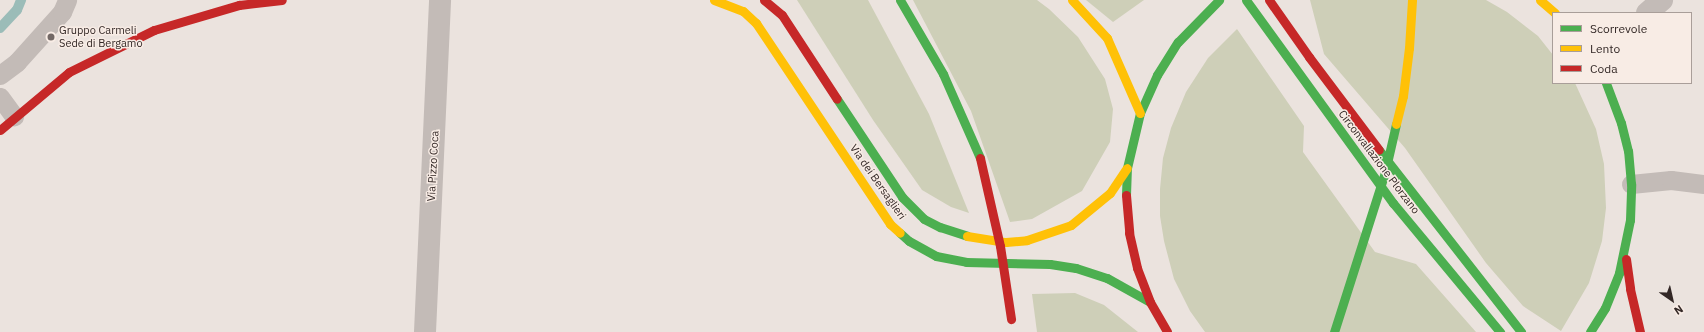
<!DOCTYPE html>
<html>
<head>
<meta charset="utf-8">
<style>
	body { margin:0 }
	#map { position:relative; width:1704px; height:332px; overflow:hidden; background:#ebe3de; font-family:"IBM Plex Sans",sans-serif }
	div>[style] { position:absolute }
	.green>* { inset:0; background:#cecfb8 }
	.stream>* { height:10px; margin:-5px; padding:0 5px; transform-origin:5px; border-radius:5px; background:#9bbcb8 }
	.lane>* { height:19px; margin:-9.5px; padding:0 9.5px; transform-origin:9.5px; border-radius:9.5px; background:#c3bbb7 }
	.street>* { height:22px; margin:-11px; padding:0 11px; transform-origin:11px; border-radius:11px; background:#c3bbb7 }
	.fast>* { height:9px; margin:-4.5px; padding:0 4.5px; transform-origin:4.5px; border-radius:4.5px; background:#4caf50 }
	.slow>* { height:9px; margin:-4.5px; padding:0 4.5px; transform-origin:4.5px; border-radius:4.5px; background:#ffc107 }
	.jam>* { height:9px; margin:-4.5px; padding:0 4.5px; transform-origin:4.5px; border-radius:4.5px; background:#c62828 }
	.fast-bridge>* { height:9px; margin:-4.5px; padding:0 4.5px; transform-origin:4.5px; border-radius:4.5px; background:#4caf50 }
	.slow-bridge>* { height:9px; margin:-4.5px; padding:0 4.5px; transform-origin:4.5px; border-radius:4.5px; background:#ffc107 }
	.jam-bridge>* { height:9px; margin:-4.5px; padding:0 4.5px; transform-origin:4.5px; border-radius:4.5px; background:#c62828 }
	.dots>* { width:11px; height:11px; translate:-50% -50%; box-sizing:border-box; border:2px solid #f8ece5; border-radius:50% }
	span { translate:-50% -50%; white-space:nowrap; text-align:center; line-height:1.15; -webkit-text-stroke:3px #f8ece5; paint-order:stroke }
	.poi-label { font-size:11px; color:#332826 }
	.left { translate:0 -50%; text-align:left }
	.street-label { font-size:11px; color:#332826 }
	.legend { position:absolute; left:1552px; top:12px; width:140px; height:72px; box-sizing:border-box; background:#f8ece5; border:1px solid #a99e99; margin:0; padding:5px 7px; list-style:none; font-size:12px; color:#332826 }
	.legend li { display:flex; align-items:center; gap:8px; height:20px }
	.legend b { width:20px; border:1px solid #a99e99 }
	.north { position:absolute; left:1652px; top:280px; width:40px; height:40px; -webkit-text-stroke:3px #f8ece5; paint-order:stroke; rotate:146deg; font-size:11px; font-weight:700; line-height:16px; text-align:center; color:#332826 }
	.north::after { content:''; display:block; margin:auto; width:14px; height:18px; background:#332826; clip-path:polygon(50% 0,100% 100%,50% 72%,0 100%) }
</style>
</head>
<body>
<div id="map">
	<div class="green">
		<i style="clip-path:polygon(797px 0,868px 0,929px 114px,969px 213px,951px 207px,922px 190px,873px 120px)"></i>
		<i style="clip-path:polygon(913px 0,1037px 0,1049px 9px,1078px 37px,1105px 79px,1113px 109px,1110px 142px,1082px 191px,1032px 219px,1010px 222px,971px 111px)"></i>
		<i style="clip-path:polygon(1086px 0,1144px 0,1113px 22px)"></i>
		<i style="clip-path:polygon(1310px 0,1486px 0,1507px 12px,1538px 36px,1553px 55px,1553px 83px,1575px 83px,1596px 129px,1604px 164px,1606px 208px,1602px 241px,1589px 283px,1561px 331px,1523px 306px,1486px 263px,1405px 148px,1324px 54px)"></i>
		<i style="clip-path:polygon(1237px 29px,1304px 126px,1303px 152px,1375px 252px,1416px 264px,1476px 332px,1205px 332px,1190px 311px,1174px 279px,1164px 241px,1160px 216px,1160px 189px,1163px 158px,1171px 128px,1186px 92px,1208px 58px)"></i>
		<i style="clip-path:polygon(1075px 293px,1104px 305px,1138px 332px,1037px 332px,1032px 294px)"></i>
	</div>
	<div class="stream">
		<i style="left:0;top:28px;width:25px;rotate:-47deg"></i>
		<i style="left:17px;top:10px;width:11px;rotate:-68deg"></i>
	</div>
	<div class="lane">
		<i style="left:0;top:75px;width:21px;rotate:-37deg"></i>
		<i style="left:17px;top:62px;width:67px;rotate:-48deg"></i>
		<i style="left:62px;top:12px;width:13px;rotate:-67deg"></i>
		<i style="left:0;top:97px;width:24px;rotate:54deg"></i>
		<i style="left:1631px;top:184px;width:40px;rotate:-5.7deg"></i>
		<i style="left:1671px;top:180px;width:33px;rotate:7deg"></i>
	</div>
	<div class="street">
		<i style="left:1647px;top:13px;width:20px;rotate:-41deg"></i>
		<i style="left:425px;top:332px;width:332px;rotate:-87.4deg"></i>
	</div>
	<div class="fast">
		<i style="left:900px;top:0;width:86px;rotate:59.8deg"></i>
		<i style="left:943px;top:74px;width:92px;rotate:66.2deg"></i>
		<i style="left:1246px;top:0;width:251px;rotate:54.1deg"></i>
		<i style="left:1393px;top:203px;width:168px;rotate:50.3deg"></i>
		<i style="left:837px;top:99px;width:118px;rotate:56.4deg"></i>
		<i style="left:902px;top:197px;width:31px;rotate:45deg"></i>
		<i style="left:924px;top:219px;width:18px;rotate:27deg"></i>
		<i style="left:940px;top:227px;width:28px;rotate:18deg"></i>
		<i style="left:1379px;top:150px;width:231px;rotate:52deg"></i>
		<i style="left:1126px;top:195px;width:27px;rotate:-88deg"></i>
		<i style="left:1127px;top:168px;width:57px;rotate:-76.7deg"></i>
		<i style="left:1140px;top:113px;width:42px;rotate:-65.9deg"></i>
		<i style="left:1157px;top:75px;width:39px;rotate:-58deg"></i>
		<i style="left:1178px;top:42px;width:59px;rotate:-45.7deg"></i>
		<i style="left:900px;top:233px;width:12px;rotate:42deg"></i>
		<i style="left:909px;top:241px;width:31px;rotate:29deg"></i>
		<i style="left:936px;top:256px;width:31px;rotate:11deg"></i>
		<i style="left:966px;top:262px;width:84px;rotate:1.4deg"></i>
		<i style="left:1050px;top:264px;width:26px;rotate:9deg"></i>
		<i style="left:1076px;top:268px;width:33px;rotate:18deg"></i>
		<i style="left:1107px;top:278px;width:49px;rotate:29.2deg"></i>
		<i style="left:1590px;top:332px;width:28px;rotate:-58deg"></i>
		<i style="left:1605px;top:308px;width:38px;rotate:-68deg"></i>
		<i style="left:1619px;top:273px;width:54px;rotate:-78.3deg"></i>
		<i style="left:1630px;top:220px;width:36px;rotate:-88deg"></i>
		<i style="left:1631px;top:184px;width:33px;rotate:-95deg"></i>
		<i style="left:1628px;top:151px;width:29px;rotate:-104deg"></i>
		<i style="left:1621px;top:123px;width:43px;rotate:-110.6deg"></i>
	</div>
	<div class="slow">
		<i style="left:714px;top:0;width:31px;rotate:21deg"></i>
		<i style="left:743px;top:11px;width:18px;rotate:43deg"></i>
		<i style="left:756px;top:23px;width:242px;rotate:56.3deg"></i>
		<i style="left:890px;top:224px;width:13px;rotate:42deg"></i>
		<i style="left:1072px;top:0;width:52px;rotate:47.4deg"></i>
		<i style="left:1107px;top:38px;width:82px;rotate:66.3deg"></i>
		<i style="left:1540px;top:0;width:20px;rotate:41deg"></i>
		<i style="left:967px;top:236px;width:39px;rotate:9deg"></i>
		<i style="left:1006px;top:242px;width:21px;rotate:-5deg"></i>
		<i style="left:1027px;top:240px;width:46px;rotate:-18.8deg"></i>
		<i style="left:1071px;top:225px;width:50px;rotate:-39.4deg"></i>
		<i style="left:1110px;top:193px;width:30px;rotate:-56deg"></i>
	</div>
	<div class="jam">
		<i style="left:764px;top:0;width:23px;rotate:40deg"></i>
		<i style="left:782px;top:15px;width:100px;rotate:56.8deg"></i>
		<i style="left:1269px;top:0;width:70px;rotate:54.9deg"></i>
		<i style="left:1309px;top:57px;width:116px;rotate:53deg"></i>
		<i style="left:0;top:130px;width:90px;rotate:-40deg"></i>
		<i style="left:69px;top:72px;width:95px;rotate:-26.3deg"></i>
		<i style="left:154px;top:30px;width:89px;rotate:-16.4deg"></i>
		<i style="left:239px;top:5px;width:43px;rotate:-6.6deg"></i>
		<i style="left:1126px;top:195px;width:38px;rotate:85deg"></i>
		<i style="left:1129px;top:233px;width:36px;rotate:77deg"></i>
		<i style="left:1137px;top:268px;width:36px;rotate:69deg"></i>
		<i style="left:1150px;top:302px;width:34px;rotate:60deg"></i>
		<i style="left:1626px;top:259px;width:30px;rotate:82deg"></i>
		<i style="left:1630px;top:289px;width:44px;rotate:76.9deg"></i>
	</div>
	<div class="fast-bridge">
		<i style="left:1334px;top:332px;width:168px;rotate:-72.3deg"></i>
		<i style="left:1385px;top:172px;width:49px;rotate:-77.1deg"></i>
	</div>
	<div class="slow-bridge">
		<i style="left:1396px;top:124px;width:29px;rotate:-76deg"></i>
		<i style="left:1403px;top:96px;width:48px;rotate:-82.9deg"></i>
		<i style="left:1409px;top:48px;width:48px;rotate:-86.4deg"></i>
	</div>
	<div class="jam-bridge">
		<i style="left:980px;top:158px;width:90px;rotate:77.2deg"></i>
		<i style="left:1000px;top:246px;width:74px;rotate:81.4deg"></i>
	</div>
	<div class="dots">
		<i style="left:51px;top:37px;background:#736966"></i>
	</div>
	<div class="poi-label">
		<span class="left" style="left:59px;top:37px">Gruppo Carmeli<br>Sede di Bergamo</span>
	</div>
	<div class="street-label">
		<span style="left:1379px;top:162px;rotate:53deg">Circonvallazione Plorzano</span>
		<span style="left:433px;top:166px;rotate:-87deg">Via Pizzo Coca</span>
		<span style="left:878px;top:182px;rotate:55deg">Via dei Bersaglieri</span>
	</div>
	<ul class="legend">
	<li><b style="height:5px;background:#4caf50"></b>Scorrevole</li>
	<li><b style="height:5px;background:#ffc107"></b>Lento</li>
	<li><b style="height:5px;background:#c62828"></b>Coda</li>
	</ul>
	<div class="north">N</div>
</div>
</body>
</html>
